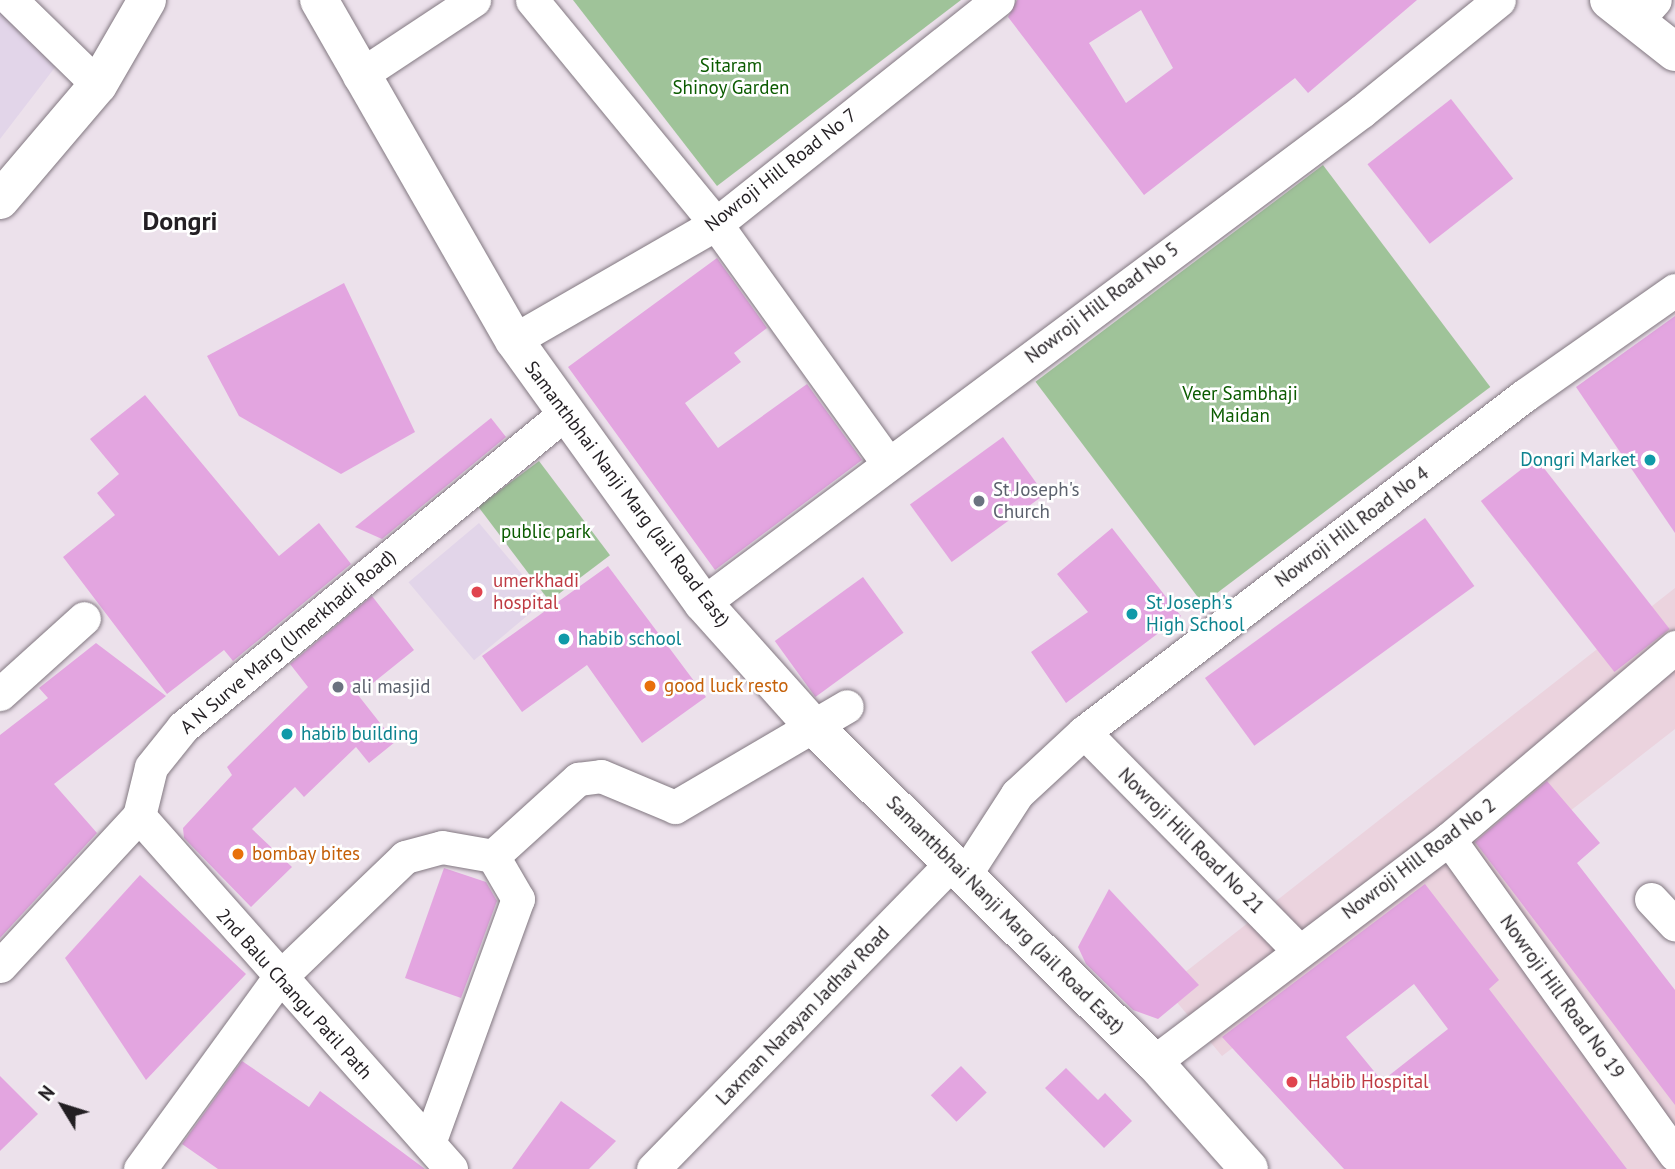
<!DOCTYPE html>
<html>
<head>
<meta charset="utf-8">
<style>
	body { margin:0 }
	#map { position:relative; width:1675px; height:1169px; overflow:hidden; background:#ece1eb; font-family:"PT Sans",sans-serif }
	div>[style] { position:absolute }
	.commercial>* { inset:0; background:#ebd3de }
	.medical>* { inset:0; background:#e2d5e9; transform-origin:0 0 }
	.green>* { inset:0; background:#9fc399; transform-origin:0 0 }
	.building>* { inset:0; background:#e3a5e0; transform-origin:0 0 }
	.roads { filter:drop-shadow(0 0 2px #827881) drop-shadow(0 0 2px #827881) }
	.minor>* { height:33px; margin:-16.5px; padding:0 16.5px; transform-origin:16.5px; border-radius:16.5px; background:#fff }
	.tertiary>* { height:38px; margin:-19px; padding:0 19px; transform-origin:19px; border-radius:19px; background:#fff }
	.dots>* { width:19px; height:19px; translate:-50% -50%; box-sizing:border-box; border:4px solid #fff; border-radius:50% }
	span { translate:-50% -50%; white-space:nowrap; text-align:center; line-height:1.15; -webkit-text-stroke:5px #fff; paint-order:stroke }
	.park-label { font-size:19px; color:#0b5b00 }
	.street-label { font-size:19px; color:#231f23 }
	.culture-label { font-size:19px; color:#0d838f }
	.right { translate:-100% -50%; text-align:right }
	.left { translate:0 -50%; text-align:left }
	.worship-label { font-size:19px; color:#5b616d }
	.health-label { font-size:19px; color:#be3a42 }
	.food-label { font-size:19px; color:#c56008 }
	.district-label { font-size:26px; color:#231f23; font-weight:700 }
	.north { position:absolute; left:28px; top:1071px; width:70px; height:70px; -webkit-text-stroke:5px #fff; paint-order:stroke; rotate:308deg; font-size:19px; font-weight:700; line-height:28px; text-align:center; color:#231f23 }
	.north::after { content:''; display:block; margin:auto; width:24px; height:32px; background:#231f23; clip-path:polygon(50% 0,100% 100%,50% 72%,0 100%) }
</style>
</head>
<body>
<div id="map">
	<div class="commercial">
		<i style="clip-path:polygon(1675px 588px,1675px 729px,1506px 861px,1675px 1072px,1675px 1169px,1621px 1169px,1419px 906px,1222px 1056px,1165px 988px)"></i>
	</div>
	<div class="medical">
		<i style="clip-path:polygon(0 3px,56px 66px,0 139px)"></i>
		<i style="left:479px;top:523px;width:102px;height:92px;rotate:50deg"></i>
	</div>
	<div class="green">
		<i style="clip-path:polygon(573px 0,961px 0,717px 186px)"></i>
		<i style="left:1323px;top:165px;width:278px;height:360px;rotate:53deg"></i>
		<i style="left:539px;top:461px;width:118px;height:76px;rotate:53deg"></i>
	</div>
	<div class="building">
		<i style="clip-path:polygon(evenodd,1017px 0,1417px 0,1308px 93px,1295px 78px,1144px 195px,1008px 17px,1017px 0,1141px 10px,1173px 68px,1126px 103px,1089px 43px,1141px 10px)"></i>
		<i style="left:1451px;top:99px;width:101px;height:106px;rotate:52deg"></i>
		<i style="clip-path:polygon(717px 258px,767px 328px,734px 353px,741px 362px,685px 403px,718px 448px,807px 384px,862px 460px,715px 570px,568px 367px)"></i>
		<i style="clip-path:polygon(344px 283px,415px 432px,341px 474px,239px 416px,207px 356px)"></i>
		<i style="clip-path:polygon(1675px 316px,1675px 533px,1576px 387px)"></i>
		<i style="clip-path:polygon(145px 395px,279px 556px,319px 523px,351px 564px,233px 661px,224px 650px,167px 694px,63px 557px,115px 515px,97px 493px,119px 474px,90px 439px)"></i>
		<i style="clip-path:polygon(491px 418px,506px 437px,382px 539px,355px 527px)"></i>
		<i style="left:1003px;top:437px;width:71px;height:115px;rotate:54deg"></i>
		<i style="left:1536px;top:458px;width:217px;height:70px;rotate:52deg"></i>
		<i style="left:1425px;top:518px;width:84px;height:272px;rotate:54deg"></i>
		<i style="clip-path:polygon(1112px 528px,1181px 616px,1066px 703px,1031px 652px,1088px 612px,1057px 574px)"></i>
		<i style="clip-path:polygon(608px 566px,706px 697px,642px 743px,587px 665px,522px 712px,482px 656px)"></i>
		<i style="left:863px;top:577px;width:69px;height:109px;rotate:54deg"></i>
		<i style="clip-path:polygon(372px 596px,414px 650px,358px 695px,395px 742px,369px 763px,356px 747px,304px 797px,295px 787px,252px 829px,292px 867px,251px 907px,184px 838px,183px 828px,232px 775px,227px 767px,308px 687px,290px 664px)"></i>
		<i style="clip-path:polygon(96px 643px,166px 696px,54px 784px,97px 833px,0 938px,0 735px,48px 698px,39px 688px)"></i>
		<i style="clip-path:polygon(1547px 781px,1600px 843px,1577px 863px,1675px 990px,1675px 1105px,1475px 842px)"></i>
		<i style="clip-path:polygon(444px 868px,486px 882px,497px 901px,461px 998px,405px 978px)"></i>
		<i style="clip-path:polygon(140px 875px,246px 974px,146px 1080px,65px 958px)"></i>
		<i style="clip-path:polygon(evenodd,1425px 884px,1499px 980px,1489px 989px,1627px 1169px,1344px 1169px,1222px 1037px,1425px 884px,1414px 984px,1448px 1029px,1382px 1081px,1346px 1037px,1414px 984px)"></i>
		<i style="clip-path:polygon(1109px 889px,1199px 985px,1158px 1019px,1133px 1010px,1086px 964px,1078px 947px)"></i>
		<i style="clip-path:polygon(242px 1061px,309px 1107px,320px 1091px,425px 1169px,218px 1169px,182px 1144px)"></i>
		<i style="left:961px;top:1066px;width:37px;height:42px;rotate:46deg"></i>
		<i style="clip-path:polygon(1066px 1068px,1098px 1100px,1105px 1093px,1132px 1121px,1104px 1148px,1045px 1088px)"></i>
		<i style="clip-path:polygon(0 1076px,38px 1114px,0 1151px)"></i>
		<i style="clip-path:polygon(561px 1101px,616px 1141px,589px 1169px,512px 1169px)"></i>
	</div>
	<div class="roads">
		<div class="minor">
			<i style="left:11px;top:0;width:122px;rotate:44.3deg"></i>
			<i style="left:532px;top:0;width:290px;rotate:50.6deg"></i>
			<i style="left:716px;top:224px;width:293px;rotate:54.3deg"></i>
			<i style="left:1636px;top:21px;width:28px;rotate:-48deg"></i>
			<i style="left:359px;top:76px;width:138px;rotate:-33.5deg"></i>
			<i style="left:514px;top:340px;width:233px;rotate:-29.9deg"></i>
			<i style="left:716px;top:224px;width:360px;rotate:-38.5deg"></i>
			<i style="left:703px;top:603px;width:822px;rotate:-36.74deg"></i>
			<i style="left:1362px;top:111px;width:176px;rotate:-39deg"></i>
			<i style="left:0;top:694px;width:113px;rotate:-42.1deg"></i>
			<i style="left:1084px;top:732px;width:305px;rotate:45.5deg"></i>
			<i style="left:139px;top:816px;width:471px;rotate:48.5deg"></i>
			<i style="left:1449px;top:839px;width:388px;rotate:54.4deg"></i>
			<i style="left:964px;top:876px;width:98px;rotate:-57.1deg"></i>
			<i style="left:1017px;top:794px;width:91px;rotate:-42.8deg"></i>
			<i style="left:1084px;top:732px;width:555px;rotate:-37.39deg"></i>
			<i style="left:1525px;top:395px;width:183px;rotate:-35deg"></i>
			<i style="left:1651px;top:899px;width:35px;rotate:47deg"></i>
			<i style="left:0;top:966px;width:205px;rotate:-47.2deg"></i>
			<i style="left:139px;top:816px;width:50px;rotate:-76.2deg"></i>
			<i style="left:151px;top:767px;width:51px;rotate:-51.3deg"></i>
			<i style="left:183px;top:727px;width:493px;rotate:-39.4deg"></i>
			<i style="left:1154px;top:1062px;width:370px;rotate:-37.1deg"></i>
			<i style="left:1449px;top:839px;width:297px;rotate:-40.3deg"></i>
			<i style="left:429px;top:1143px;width:260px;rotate:-70deg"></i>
			<i style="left:518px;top:899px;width:50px;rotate:-120.2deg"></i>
			<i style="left:140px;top:1169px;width:235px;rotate:-54deg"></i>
			<i style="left:278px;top:979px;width:176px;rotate:-43.8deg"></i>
			<i style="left:405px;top:857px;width:38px;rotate:-15deg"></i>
			<i style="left:442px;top:847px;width:52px;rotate:10deg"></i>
			<i style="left:493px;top:856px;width:115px;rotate:-42.2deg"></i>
			<i style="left:578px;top:779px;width:23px;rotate:-7deg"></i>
			<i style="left:601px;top:776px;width:80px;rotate:22.7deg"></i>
			<i style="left:675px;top:807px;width:199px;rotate:-30.4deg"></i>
			<i style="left:653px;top:1169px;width:428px;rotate:-45.7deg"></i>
		</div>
		<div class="tertiary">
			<i style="left:319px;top:0;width:392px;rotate:60.2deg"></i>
			<i style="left:514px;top:340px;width:324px;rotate:54.3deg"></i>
			<i style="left:703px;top:603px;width:165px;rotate:48.2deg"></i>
			<i style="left:813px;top:726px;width:479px;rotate:44.6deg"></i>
			<i style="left:1154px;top:1062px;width:143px;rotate:48.4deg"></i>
			<i style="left:1609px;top:0;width:84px;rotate:38.2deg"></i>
			<i style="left:0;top:200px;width:151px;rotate:-49.6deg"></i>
			<i style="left:98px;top:85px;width:98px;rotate:-60deg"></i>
		</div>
	</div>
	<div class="dots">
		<i style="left:1650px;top:460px;background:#0f9aa8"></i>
		<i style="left:979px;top:501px;background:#6b7280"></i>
		<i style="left:477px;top:592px;background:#e0444e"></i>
		<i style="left:1132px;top:614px;background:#0f9aa8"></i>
		<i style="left:564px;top:639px;background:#0f9aa8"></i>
		<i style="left:650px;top:686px;background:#e8710a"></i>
		<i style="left:338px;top:687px;background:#6b7280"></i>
		<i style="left:287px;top:734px;background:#0f9aa8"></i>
		<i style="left:238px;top:854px;background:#e8710a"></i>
		<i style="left:1292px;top:1082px;background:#e0444e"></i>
	</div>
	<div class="park-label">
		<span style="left:731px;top:77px">Sitaram<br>Shinoy Garden</span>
		<span style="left:1240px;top:405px">Veer Sambhaji<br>Maidan</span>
		<span style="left:546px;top:532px">public park</span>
	</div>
	<div class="street-label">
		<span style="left:781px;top:170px;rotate:-38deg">Nowroji Hill Road No 7</span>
		<span style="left:1102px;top:303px;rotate:-37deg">Nowroji Hill Road No 5</span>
		<span style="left:627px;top:494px;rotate:53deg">Samanthbhai Nanji Marg (Jail Road East)</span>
		<span style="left:1352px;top:527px;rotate:-37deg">Nowroji Hill Road No 4</span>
		<span style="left:288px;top:642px;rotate:-40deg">A N Surve Marg (Umerkhadi Road)</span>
		<span style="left:1191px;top:841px;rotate:45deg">Nowroji Hill Road No 21</span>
		<span style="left:1419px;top:859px;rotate:-37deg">Nowroji Hill Road No 2</span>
		<span style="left:1005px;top:915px;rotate:45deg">Samanthbhai Nanji Marg (Jail Road East)</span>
		<span style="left:294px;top:994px;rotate:48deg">2nd Balu Changu Patil Path</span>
		<span style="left:1562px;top:997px;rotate:54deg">Nowroji Hill Road No 19</span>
		<span style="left:803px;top:1016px;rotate:-46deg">Laxman Narayan Jadhav Road</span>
	</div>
	<div class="culture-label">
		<span class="right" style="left:1636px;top:460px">Dongri Market</span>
		<span class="left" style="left:1146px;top:614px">St Joseph's<br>High School</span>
		<span class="left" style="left:578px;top:639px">habib school</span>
		<span class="left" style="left:301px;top:734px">habib building</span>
	</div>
	<div class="worship-label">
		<span class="left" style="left:993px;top:501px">St Joseph's<br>Church</span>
		<span class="left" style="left:352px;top:687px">ali masjid</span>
	</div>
	<div class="health-label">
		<span class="left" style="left:493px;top:592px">umerkhadi<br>hospital</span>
		<span class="left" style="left:1308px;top:1082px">Habib Hospital</span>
	</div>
	<div class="food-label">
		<span class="left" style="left:664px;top:686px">good luck resto</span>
		<span class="left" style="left:252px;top:854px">bombay bites</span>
	</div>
	<div class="district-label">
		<span style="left:180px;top:221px">Dongri</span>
	</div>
	<div class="north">N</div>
</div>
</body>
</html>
